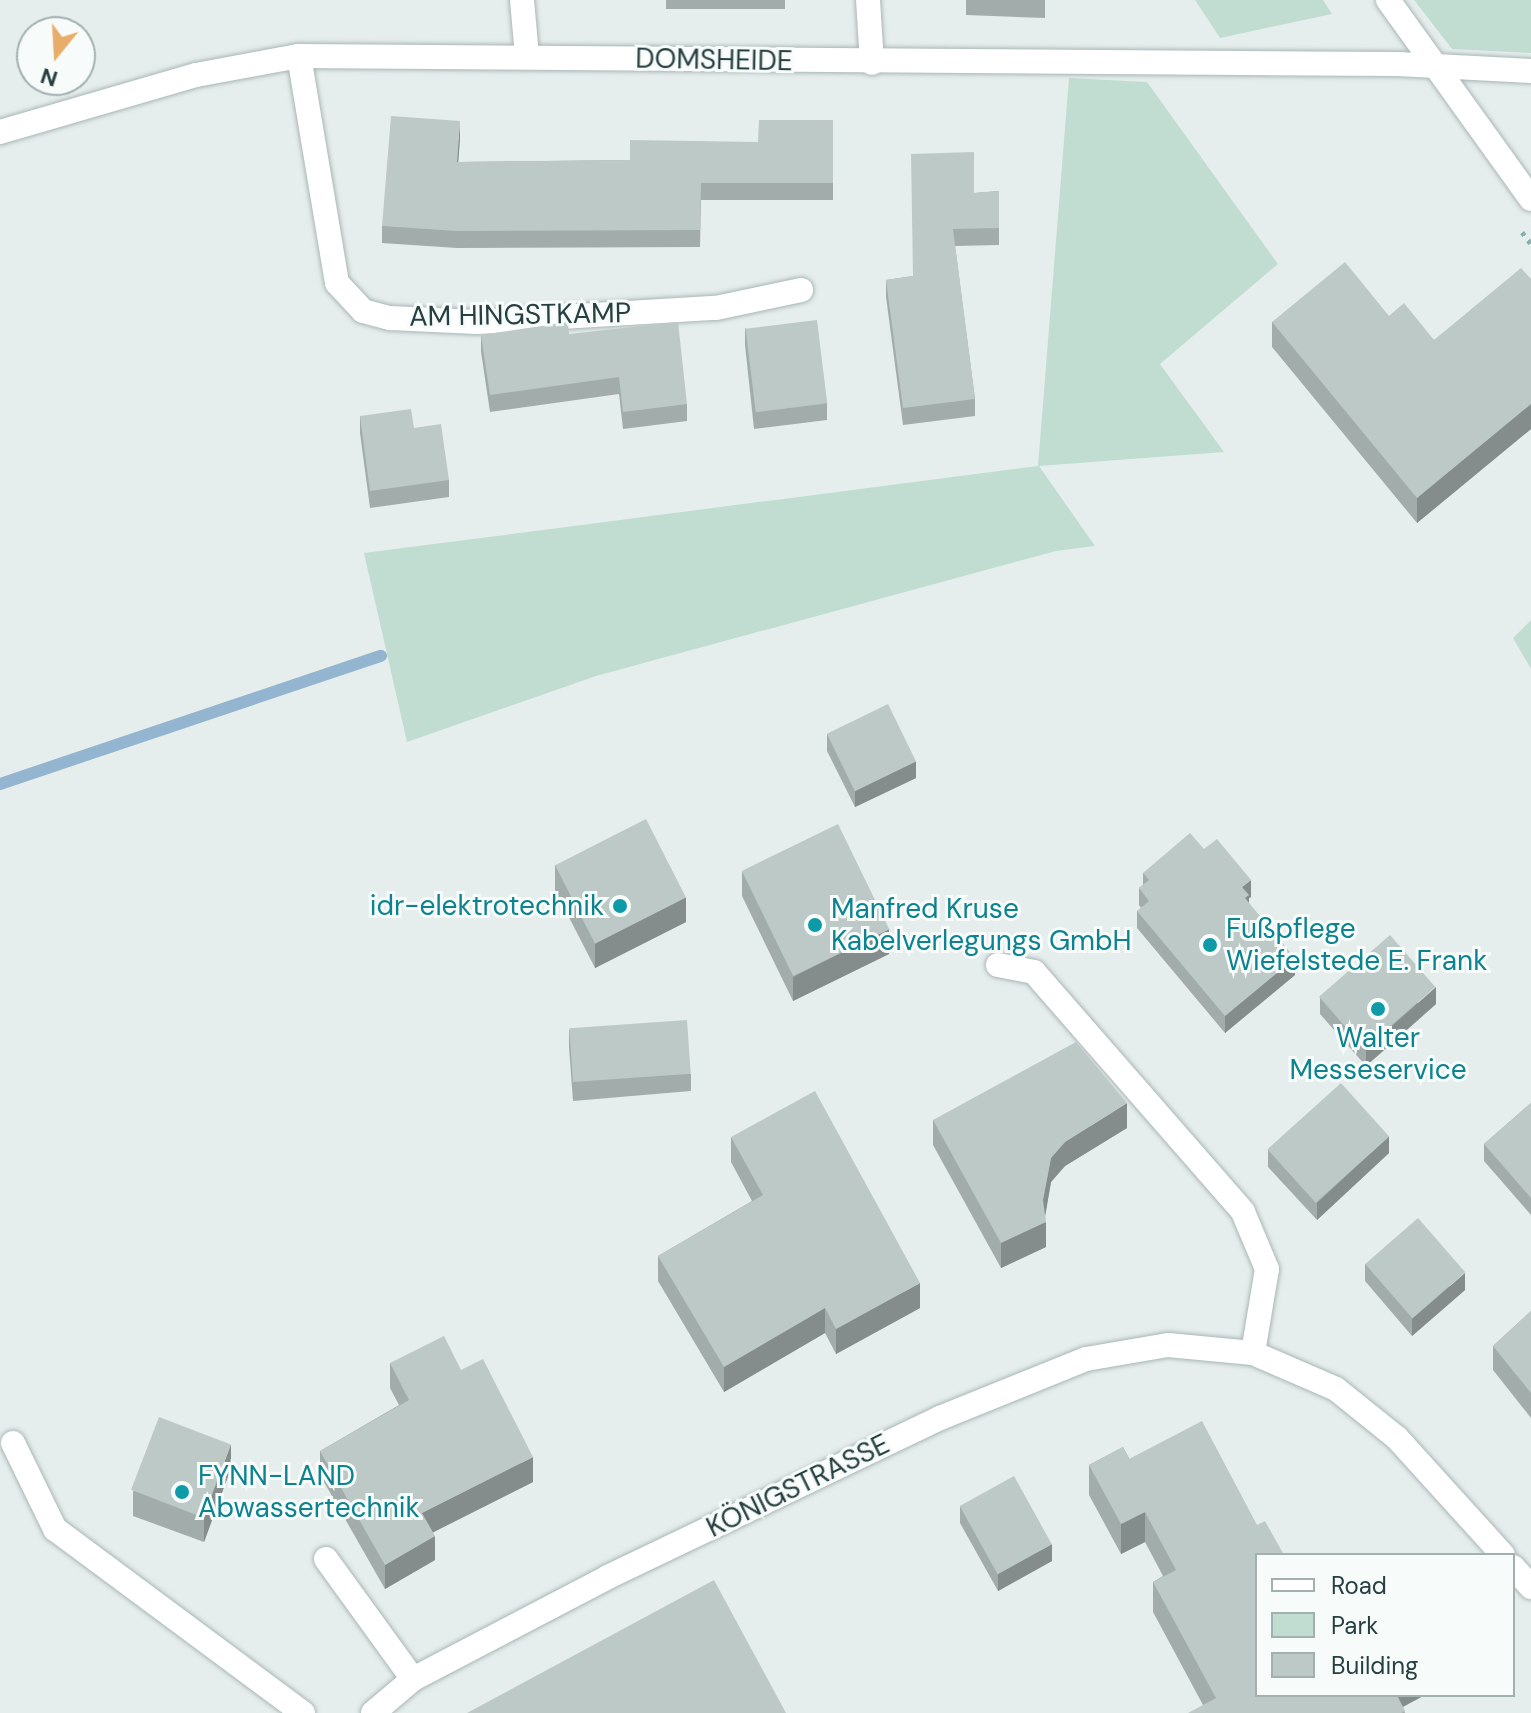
<!DOCTYPE html>
<html>
<head>
<meta charset="utf-8">
<style>
	body { margin:0 }
	#map { position:relative; width:1531px; height:1713px; overflow:hidden; background:#e6eeed; font-family:"DM Sans",sans-serif }
	div>[style] { position:absolute }
	.green>* { inset:0; background:#c1ddd1 }
	.stream>* { height:12px; margin:-6px; padding:0 6px; transform-origin:6px; border-radius:6px; background:#93b5cf }
	.path>* { height:5px; margin-top:-2.5px; transform-origin:0; background:repeating-linear-gradient(90deg,#89b0ae 0 4px,transparent 0 10px) }
	.roads { filter:drop-shadow(0 0 2px #a9b6b6) drop-shadow(0 0 2px #a9b6b6) }
	.minor>* { height:24px; margin:-12px; padding:0 12px; transform-origin:12px; border-radius:12px; background:#fff }
	.wall>* { inset:0; background:#a2adab; transform-origin:0 0 }
	.shaded-wall>* { inset:0; background:#848d8b }
	.building>* { inset:0; background:#bcc9c7; transform-origin:0 0 }
	.dots>* { width:22px; height:22px; translate:-50% -50%; box-sizing:border-box; border:4px solid #f7fbfa; border-radius:50% }
	span { translate:-50% -50%; white-space:nowrap; text-align:center; line-height:1.15; -webkit-text-stroke:6px #f7fbfa; paint-order:stroke }
	.street-label { font-size:28px; color:#263f40 }
	.culture-label { font-size:28px; color:#0d838f }
	.right { translate:-100% -50%; text-align:right }
	.left { translate:0 -50%; text-align:left }
	.legend { position:absolute; left:1255px; top:1553px; width:260px; height:144px; box-sizing:border-box; background:#f7fbfa; border:2px solid #a3b0b0; margin:0; padding:10px 14px; list-style:none; font-size:24px; color:#263f40 }
	.legend li { display:flex; align-items:center; gap:16px; height:40px }
	.legend b { width:40px; border:2px solid #a3b0b0 }
	.north { position:absolute; left:16px; top:16px; width:80px; height:80px; box-sizing:border-box; background:#f7fbfa; border:2px solid #a3b0b0; border-radius:50%; rotate:198deg; font-size:22px; font-weight:700; line-height:32px; text-align:center; color:#263f40 }
	.north::after { content:''; display:block; margin:auto; width:28px; height:36px; background:#e9ad6a; clip-path:polygon(50% 0,100% 100%,50% 72%,0 100%) }
</style>
</head>
<body>
<div id="map">
	<div class="green">
		<i style="clip-path:polygon(1195px 0,1323px 0,1332px 14px,1220px 38px)"></i>
		<i style="clip-path:polygon(1414px 0,1531px 0,1531px 53px,1452px 49px)"></i>
		<i style="clip-path:polygon(1069px 78px,1147px 82px,1278px 264px,1160px 364px,1224px 452px,1039px 466px,1095px 546px,1056px 551px,596px 676px,407px 742px,364px 553px,1038px 466px)"></i>
		<i style="clip-path:polygon(1531px 620px,1531px 669px,1513px 638px)"></i>
	</div>
	<div class="stream">
		<i style="left:0;top:784px;width:402px;rotate:-18.6deg"></i>
	</div>
	<div class="path">
		<i style="left:1522px;top:232px;width:15px;rotate:53deg"></i>
	</div>
	<div class="roads">
		<div class="minor">
			<i style="left:522px;top:0;width:56px;rotate:84.9deg"></i>
			<i style="left:868px;top:0;width:63px;rotate:86.4deg"></i>
			<i style="left:1388px;top:0;width:245px;rotate:54.3deg"></i>
			<i style="left:299px;top:56px;width:230px;rotate:80.5deg"></i>
			<i style="left:337px;top:283px;width:38px;rotate:47deg"></i>
			<i style="left:363px;top:311px;width:28px;rotate:15deg"></i>
			<i style="left:390px;top:318px;width:87px;rotate:2.6deg"></i>
			<i style="left:477px;top:322px;width:239px;rotate:-3.4deg"></i>
			<i style="left:716px;top:308px;width:87px;rotate:-12deg"></i>
			<i style="left:0;top:132px;width:204px;rotate:-16.2deg"></i>
			<i style="left:196px;top:75px;width:105px;rotate:-10.5deg"></i>
			<i style="left:299px;top:56px;width:1099px;rotate:0.42deg"></i>
			<i style="left:1398px;top:64px;width:133px;rotate:3deg"></i>
			<i style="left:998px;top:965px;width:37px;rotate:11deg"></i>
			<i style="left:1034px;top:972px;width:318px;rotate:48.9deg"></i>
			<i style="left:1243px;top:1212px;width:62px;rotate:67.2deg"></i>
			<i style="left:1267px;top:1269px;width:85px;rotate:99.5deg"></i>
			<i style="left:13px;top:1443px;width:96px;rotate:64deg"></i>
			<i style="left:55px;top:1529px;width:309px;rotate:36.6deg"></i>
			<i style="left:326px;top:1559px;width:148px;rotate:54.1deg"></i>
			<i style="left:1513px;top:1567px;width:27px;rotate:48deg"></i>
			<i style="left:373px;top:1713px;width:52px;rotate:-40.4deg"></i>
			<i style="left:413px;top:1679px;width:220px;rotate:-27.6deg"></i>
			<i style="left:608px;top:1577px;width:368px;rotate:-25.6deg"></i>
			<i style="left:940px;top:1418px;width:157px;rotate:-22deg"></i>
			<i style="left:1086px;top:1359px;width:83px;rotate:-9.7deg"></i>
			<i style="left:1168px;top:1345px;width:85px;rotate:5.4deg"></i>
			<i style="left:1253px;top:1353px;width:90px;rotate:23.4deg"></i>
			<i style="left:1336px;top:1389px;width:78px;rotate:38.8deg"></i>
			<i style="left:1397px;top:1438px;width:158px;rotate:47.8deg"></i>
		</div>
	</div>
	<div class="wall">
		<i style="left:666px;top:0;width:119px;height:9px"></i>
		<i style="clip-path:polygon(966px 0,1045px 0,1045px 18px,966px 15px)"></i>
		<i style="clip-path:polygon(833px 120px,833px 200px,701px 200px,700px 247px,457px 248px,382px 243px,382px 226px,460px 138px,458px 162px,630px 160px,758px 142px)"></i>
		<i style="clip-path:polygon(999px 191px,999px 245px,955px 246px,975px 399px,975px 416px,903px 425px,886px 297px,886px 280px,913px 276px,974px 193px)"></i>
		<i style="clip-path:polygon(1531px 279px,1531px 429px,1417px 523px,1272px 347px,1272px 322px,1389px 316px,1434px 340px)"></i>
		<i style="clip-path:polygon(745px 328px,827px 403px,827px 420px,754px 429px,745px 345px)"></i>
		<i style="clip-path:polygon(569px 334px,687px 404px,687px 421px,623px 429px,619px 394px,490px 412px,481px 352px,481px 335px)"></i>
		<i style="clip-path:polygon(360px 416px,414px 428px,449px 480px,449px 497px,370px 508px,360px 433px)"></i>
		<i style="clip-path:polygon(827px 734px,916px 778px,855px 807px,827px 751px)"></i>
		<i style="clip-path:polygon(1204px 849px,1251px 897px,1249px 898px,1249px 904px,1295px 975px,1225px 1033px,1137px 928px,1137px 911px,1141px 908px,1139px 905px,1139px 888px,1143px 885px,1143px 873px)"></i>
		<i style="clip-path:polygon(555px 865px,686px 922px,595px 968px,555px 890px)"></i>
		<i style="clip-path:polygon(742px 872px,889px 954px,793px 1001px,742px 896px)"></i>
		<i style="clip-path:polygon(1320px 997px,1436px 1004px,1366px 1066px,1320px 1014px)"></i>
		<i style="clip-path:polygon(569px 1030px,691px 1074px,691px 1091px,573px 1101px,569px 1047px)"></i>
		<i style="clip-path:polygon(1531px 1103px,1531px 1215px,1484px 1161px,1484px 1144px)"></i>
		<i style="clip-path:polygon(933px 1120px,1127px 1128px,1065px 1166px,1051px 1182px,1045px 1215px,1046px 1247px,1001px 1268px,933px 1145px)"></i>
		<i style="clip-path:polygon(731px 1137px,920px 1308px,836px 1354px,825px 1333px,724px 1392px,658px 1281px,658px 1256px,752px 1201px,731px 1162px)"></i>
		<i style="clip-path:polygon(1268px 1150px,1389px 1153px,1317px 1220px,1268px 1167px)"></i>
		<i style="clip-path:polygon(1365px 1264px,1465px 1290px,1412px 1336px,1365px 1281px)"></i>
		<i style="clip-path:polygon(1531px 1311px,1531px 1418px,1493px 1370px,1493px 1346px)"></i>
		<i style="clip-path:polygon(390px 1363px,461px 1370px,533px 1482px,433px 1532px,435px 1560px,385px 1589px,320px 1475px,320px 1451px,399px 1405px,390px 1388px)"></i>
		<i style="clip-path:polygon(1123px 1447px,1257px 1695px,1425px 1695px,1403px 1707px,1405px 1713px,1203px 1705px,1153px 1612px,1153px 1582px,1163px 1576px,1145px 1542px,1121px 1554px,1089px 1495px,1089px 1465px)"></i>
		<i style="clip-path:polygon(231px 1468px,204px 1542px,133px 1516px,133px 1491px)"></i>
		<i style="clip-path:polygon(960px 1506px,1052px 1561px,998px 1591px,960px 1523px)"></i>
	</div>
	<div class="shaded-wall">
		<i style="clip-path:polygon(460px 121px,460px 138px,457px 179px,457px 162px)"></i>
		<i style="clip-path:polygon(1531px 404px,1531px 429px,1417px 523px,1417px 498px)"></i>
		<i style="clip-path:polygon(916px 761px,916px 778px,855px 807px,855px 790px)"></i>
		<i style="clip-path:polygon(1251px 880px,1251px 897px,1249px 898px,1249px 912px,1242px 887px)"></i>
		<i style="clip-path:polygon(686px 897px,686px 922px,595px 968px,595px 943px)"></i>
		<i style="clip-path:polygon(889px 929px,889px 954px,793px 1001px,793px 977px)"></i>
		<i style="clip-path:polygon(1295px 958px,1295px 975px,1225px 1033px,1225px 1016px)"></i>
		<i style="clip-path:polygon(1436px 987px,1436px 1004px,1366px 1066px,1366px 1049px)"></i>
		<i style="clip-path:polygon(1127px 1103px,1127px 1128px,1065px 1166px,1051px 1182px,1044px 1223px,1046px 1222px,1046px 1247px,1001px 1268px,1001px 1243px,1043px 1200px,1051px 1158px,1065px 1142px)"></i>
		<i style="clip-path:polygon(1389px 1136px,1389px 1153px,1317px 1220px,1317px 1203px)"></i>
		<i style="clip-path:polygon(1465px 1273px,1465px 1290px,1412px 1336px,1412px 1319px)"></i>
		<i style="clip-path:polygon(920px 1283px,920px 1308px,836px 1354px,836px 1329px)"></i>
		<i style="clip-path:polygon(825px 1308px,825px 1333px,724px 1392px,724px 1367px)"></i>
		<i style="clip-path:polygon(231px 1444px,231px 1468px,204px 1542px,204px 1517px)"></i>
		<i style="clip-path:polygon(533px 1457px,533px 1482px,422px 1538px,422px 1513px)"></i>
		<i style="clip-path:polygon(1145px 1512px,1145px 1542px,1121px 1554px,1121px 1524px)"></i>
		<i style="clip-path:polygon(435px 1536px,435px 1560px,385px 1589px,385px 1565px)"></i>
		<i style="clip-path:polygon(1052px 1544px,1052px 1561px,998px 1591px,998px 1574px)"></i>
		<i style="clip-path:polygon(1391px 1695px,1425px 1695px,1391px 1713px)"></i>
	</div>
	<div class="building">
		<i style="clip-path:polygon(391px 116px,460px 121px,457px 162px,630px 160px,630px 140px,758px 142px,759px 120px,833px 120px,833px 183px,701px 183px,700px 230px,457px 231px,382px 226px)"></i>
		<i style="clip-path:polygon(974px 152px,974px 193px,999px 191px,999px 228px,953px 229px,975px 399px,903px 408px,886px 280px,913px 276px,911px 154px)"></i>
		<i style="clip-path:polygon(1345px 262px,1389px 316px,1404px 303px,1434px 340px,1521px 268px,1531px 279px,1531px 404px,1417px 498px,1272px 322px)"></i>
		<i style="left:817px;top:320px;width:84px;height:72px;rotate:83deg"></i>
		<i style="clip-path:polygon(568px 322px,569px 334px,678px 322px,687px 404px,623px 412px,619px 377px,490px 395px,481px 335px)"></i>
		<i style="clip-path:polygon(411px 409px,414px 428px,441px 424px,449px 480px,370px 491px,360px 416px)"></i>
		<i style="left:888px;top:704px;width:64px;height:68px;rotate:64deg"></i>
		<i style="left:646px;top:819px;width:88px;height:102px;rotate:63deg"></i>
		<i style="left:838px;top:824px;width:117px;height:107px;rotate:64deg"></i>
		<i style="clip-path:polygon(1190px 833px,1204px 849px,1217px 839px,1251px 880px,1242px 887px,1249px 895px,1245px 898px,1295px 958px,1225px 1016px,1137px 911px,1149px 901px,1139px 888px,1149px 880px,1143px 873px)"></i>
		<i style="left:1390px;top:935px;width:69px;height:94px;rotate:49deg"></i>
		<i style="left:687px;top:1020px;width:54px;height:118px;rotate:86deg"></i>
		<i style="clip-path:polygon(1076px 1042px,1127px 1103px,1065px 1142px,1051px 1158px,1043px 1200px,1046px 1222px,1001px 1243px,933px 1120px)"></i>
		<i style="left:1341px;top:1083px;width:72px;height:99px;rotate:48deg"></i>
		<i style="clip-path:polygon(815px 1091px,920px 1283px,836px 1329px,825px 1308px,724px 1367px,658px 1256px,763px 1195px,731px 1137px)"></i>
		<i style="clip-path:polygon(1531px 1103px,1531px 1198px,1484px 1144px)"></i>
		<i style="left:1418px;top:1218px;width:72px;height:70px;rotate:49deg"></i>
		<i style="clip-path:polygon(1531px 1311px,1531px 1393px,1493px 1346px)"></i>
		<i style="clip-path:polygon(444px 1336px,461px 1370px,483px 1359px,533px 1457px,422px 1513px,435px 1536px,385px 1565px,320px 1451px,409px 1400px,390px 1363px)"></i>
		<i style="left:159px;top:1417px;width:77px;height:78px;rotate:21deg"></i>
		<i style="clip-path:polygon(1202px 1421px,1257px 1525px,1265px 1521px,1284px 1555px,1257px 1555px,1257px 1695px,1397px 1695px,1405px 1711px,1401px 1713px,1188px 1713px,1216px 1698px,1153px 1582px,1176px 1570px,1145px 1512px,1121px 1524px,1089px 1465px,1123px 1447px,1129px 1459px)"></i>
		<i style="left:1014px;top:1476px;width:78px;height:62px;rotate:61deg"></i>
		<i style="clip-path:polygon(714px 1580px,786px 1713px,467px 1713px)"></i>
	</div>
	<div class="dots">
		<i style="left:620px;top:906px;background:#0f9aa8"></i>
		<i style="left:815px;top:925px;background:#0f9aa8"></i>
		<i style="left:1210px;top:945px;background:#0f9aa8"></i>
		<i style="left:1378px;top:1009px;background:#0f9aa8"></i>
		<i style="left:182px;top:1492px;background:#0f9aa8"></i>
	</div>
	<div class="street-label">
		<span style="left:714px;top:60px;rotate:1deg">DOMSHEIDE</span>
		<span style="left:520px;top:315px;rotate:-1deg">AM HINGSTKAMP</span>
		<span style="left:798px;top:1486px;rotate:-26deg">KÖNIGSTRASSE</span>
	</div>
	<div class="culture-label">
		<span class="right" style="left:604px;top:906px">idr-elektrotechnik</span>
		<span class="left" style="left:831px;top:925px">Manfred Kruse<br>Kabelverlegungs GmbH</span>
		<span class="left" style="left:1226px;top:945px">Fußpflege<br>Wiefelstede E. Frank</span>
		<span style="left:1378px;top:1054px">Walter<br>Messeservice</span>
		<span class="left" style="left:198px;top:1492px">FYNN-LAND<br>Abwassertechnik</span>
	</div>
	<ul class="legend">
	<li><b style="height:10px;background:#fff"></b>Road</li>
	<li><b style="height:22px;background:#c1ddd1"></b>Park</li>
	<li><b style="height:22px;background:#bcc9c7"></b>Building</li>
	</ul>
	<div class="north">N</div>
</div>
</body>
</html>
